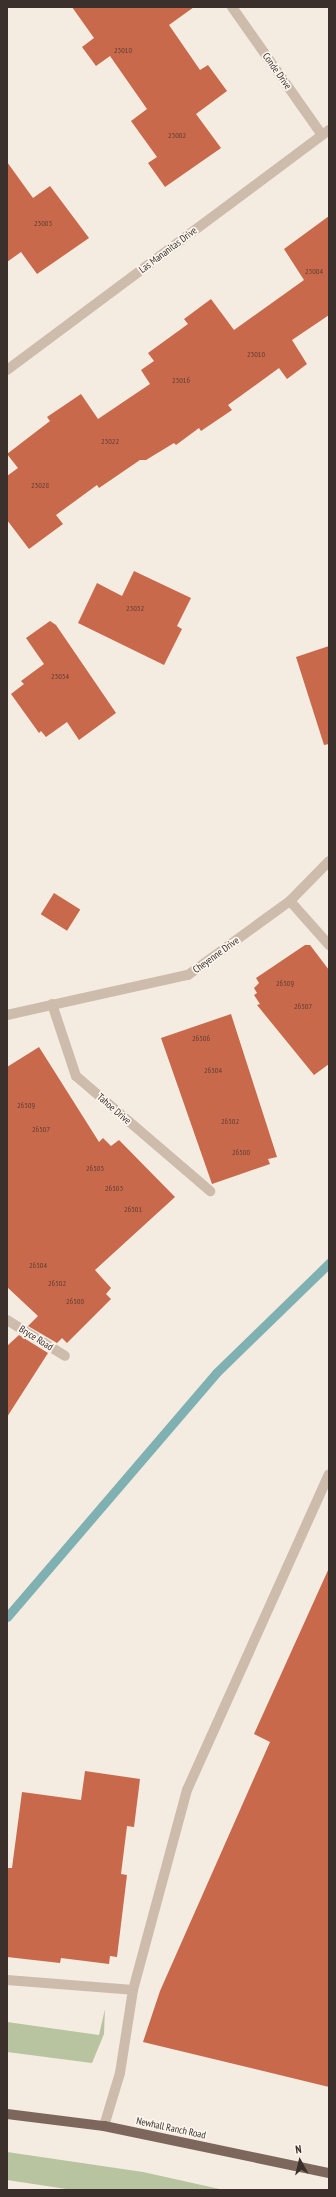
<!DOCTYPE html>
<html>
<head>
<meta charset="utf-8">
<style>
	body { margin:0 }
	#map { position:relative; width:336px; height:2197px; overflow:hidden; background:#f4ebe1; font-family:"PT Sans Narrow",sans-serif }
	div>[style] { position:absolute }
	.green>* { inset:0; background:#b8c4a0 }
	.stream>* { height:9px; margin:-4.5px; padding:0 4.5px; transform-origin:4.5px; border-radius:4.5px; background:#7fb0b2 }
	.building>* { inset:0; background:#c8694b; transform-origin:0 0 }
	.service>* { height:10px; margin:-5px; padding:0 5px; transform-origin:5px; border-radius:5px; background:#cdbbac }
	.minor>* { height:10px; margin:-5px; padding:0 5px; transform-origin:5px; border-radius:5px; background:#cdbbac }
	.primary>* { height:10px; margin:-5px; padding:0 5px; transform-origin:5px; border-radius:5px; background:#7d675c }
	span { translate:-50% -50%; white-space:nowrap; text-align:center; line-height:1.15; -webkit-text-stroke:3.5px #fbf5ee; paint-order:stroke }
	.number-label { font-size:8px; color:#5e3e33 }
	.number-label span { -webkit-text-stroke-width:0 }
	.street-label { font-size:10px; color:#3b302b }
	.frame { position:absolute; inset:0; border:8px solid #3b302b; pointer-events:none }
	.north { position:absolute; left:280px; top:2141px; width:40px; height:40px; -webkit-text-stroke:3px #fbf5ee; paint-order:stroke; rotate:352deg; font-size:11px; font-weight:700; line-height:16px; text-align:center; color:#3b302b }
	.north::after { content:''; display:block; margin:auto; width:14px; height:18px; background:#3b302b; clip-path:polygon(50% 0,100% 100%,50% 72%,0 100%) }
</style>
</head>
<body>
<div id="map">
	<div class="green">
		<i style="clip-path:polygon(105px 2009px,104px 2034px,92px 2063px,7px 2052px,7px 2022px,99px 2035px)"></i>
		<i style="clip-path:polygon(7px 2152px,143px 2172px,224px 2190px,73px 2190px,7px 2180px)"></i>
	</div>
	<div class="stream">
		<i style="left:7px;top:1617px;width:321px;rotate:-49.4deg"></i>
		<i style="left:216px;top:1373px;width:158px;rotate:-44.2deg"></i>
	</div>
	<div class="building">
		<i style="clip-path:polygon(72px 7px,194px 7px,169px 25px,200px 70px,208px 65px,227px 91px,196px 114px,221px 148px,165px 187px,148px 163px,157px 157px,131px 121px,147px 109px,110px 56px,96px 66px,82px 47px,94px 38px)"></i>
		<i style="clip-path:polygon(7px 162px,33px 198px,50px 186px,89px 238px,37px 274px,21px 252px,7px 262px)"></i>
		<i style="clip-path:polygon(329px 216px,329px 315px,292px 340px,307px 364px,287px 379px,279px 368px,228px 405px,232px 410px,201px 431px,199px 428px,176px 445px,174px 443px,146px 460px,140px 460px,99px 488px,97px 485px,56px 515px,63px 524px,29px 549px,7px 520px,7px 476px,18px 468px,7px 454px,50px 421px,47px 417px,81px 394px,98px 419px,150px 384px,141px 370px,154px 361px,148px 353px,188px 324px,184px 319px,211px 299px,234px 330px,304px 280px,284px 249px)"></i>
		<i style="clip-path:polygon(134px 571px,191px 598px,177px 626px,182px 629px,164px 665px,78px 623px,97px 583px,122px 596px)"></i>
		<i style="clip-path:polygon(50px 621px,56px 625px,116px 713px,79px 740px,67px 722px,46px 737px,41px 731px,39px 733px,11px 694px,24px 684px,21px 681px,44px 664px,26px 638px)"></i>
		<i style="clip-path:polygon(329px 646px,329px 744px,324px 745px,296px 657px)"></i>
		<i style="left:54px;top:893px;width:31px;height:25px;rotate:32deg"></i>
		<i style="clip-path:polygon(305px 945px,310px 945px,329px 970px,329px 1064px,314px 1075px,257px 1005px,260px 1004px,254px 995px,257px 993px,254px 988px,259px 983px,256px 978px)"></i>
		<i style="clip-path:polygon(231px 1014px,277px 1157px,268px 1159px,270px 1164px,212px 1184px,161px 1038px)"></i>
		<i style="clip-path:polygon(39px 1047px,99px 1142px,103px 1138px,111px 1146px,119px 1140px,175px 1197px,95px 1270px,111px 1288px,106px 1294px,111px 1299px,67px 1343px,62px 1338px,57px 1343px,28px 1326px,38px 1316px,7px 1287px,7px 1067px)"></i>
		<i style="clip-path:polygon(19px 1335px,48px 1353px,7px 1417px,7px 1346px)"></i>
		<i style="clip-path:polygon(329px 1568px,329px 2087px,143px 2042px,160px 1991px,270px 1742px,254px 1734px)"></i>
		<i style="clip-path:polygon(85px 1771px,140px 1779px,134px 1827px,127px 1826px,121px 1874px,127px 1875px,117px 1957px,110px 1956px,109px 1964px,61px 1958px,60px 1963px,7px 1957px,7px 1868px,12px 1868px,22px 1792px,81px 1800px)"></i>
	</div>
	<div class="service">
		<i style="left:7px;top:1980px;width:126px;rotate:4.5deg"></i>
		<i style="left:133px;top:1990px;width:84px;rotate:98.9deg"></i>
		<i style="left:120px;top:2073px;width:55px;rotate:106.8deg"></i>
		<i style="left:133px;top:1990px;width:207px;rotate:-74.9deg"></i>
		<i style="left:187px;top:1790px;width:346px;rotate:-65.8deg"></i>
	</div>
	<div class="minor">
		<i style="left:232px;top:7px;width:156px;rotate:54.9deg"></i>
		<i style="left:7px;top:370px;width:402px;rotate:-36.7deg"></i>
		<i style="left:290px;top:901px;width:59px;rotate:48.4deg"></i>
		<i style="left:52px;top:1004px;width:76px;rotate:71.6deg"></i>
		<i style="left:76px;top:1076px;width:177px;rotate:40.6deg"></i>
		<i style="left:7px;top:1015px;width:185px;rotate:-12.5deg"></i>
		<i style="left:188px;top:975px;width:126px;rotate:-36deg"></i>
		<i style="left:290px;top:901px;width:56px;rotate:-45.7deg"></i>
		<i style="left:7px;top:1320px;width:68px;rotate:31.8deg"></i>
	</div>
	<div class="primary">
		<i style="left:7px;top:2114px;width:98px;rotate:7.1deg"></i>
		<i style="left:104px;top:2126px;width:230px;rotate:11.8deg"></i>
	</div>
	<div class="number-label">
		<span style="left:123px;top:51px">23010</span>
		<span style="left:177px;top:136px">23002</span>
		<span style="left:43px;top:224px">23003</span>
		<span style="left:314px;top:272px">23004</span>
		<span style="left:256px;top:355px">23010</span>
		<span style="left:181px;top:381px">23016</span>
		<span style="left:110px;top:442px">23022</span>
		<span style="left:40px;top:486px">23028</span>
		<span style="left:135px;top:609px">23032</span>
		<span style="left:60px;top:677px">23034</span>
		<span style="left:285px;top:984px">26509</span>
		<span style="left:303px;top:1007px">26507</span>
		<span style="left:201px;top:1039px">26506</span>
		<span style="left:213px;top:1071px">26504</span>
		<span style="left:26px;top:1106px">26509</span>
		<span style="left:230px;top:1122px">26502</span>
		<span style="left:41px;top:1130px">26507</span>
		<span style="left:241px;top:1153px">26500</span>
		<span style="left:95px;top:1169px">26505</span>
		<span style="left:114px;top:1189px">26503</span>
		<span style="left:133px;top:1210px">26501</span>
		<span style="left:38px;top:1266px">26504</span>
		<span style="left:57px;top:1284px">26502</span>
		<span style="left:75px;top:1302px">26500</span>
	</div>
	<div class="street-label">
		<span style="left:277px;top:71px;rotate:55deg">Conde Drive</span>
		<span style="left:168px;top:250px;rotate:-37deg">Las Mananitas Drive</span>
		<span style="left:216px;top:955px;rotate:-36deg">Cheyenne Drive</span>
		<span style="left:114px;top:1109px;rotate:41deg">Tahoe Drive</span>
		<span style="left:36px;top:1338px;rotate:32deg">Bryce Road</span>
		<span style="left:171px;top:2128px;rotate:12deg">Newhall Ranch Road</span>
	</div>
	<div class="frame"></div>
	<div class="north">N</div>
</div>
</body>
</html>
